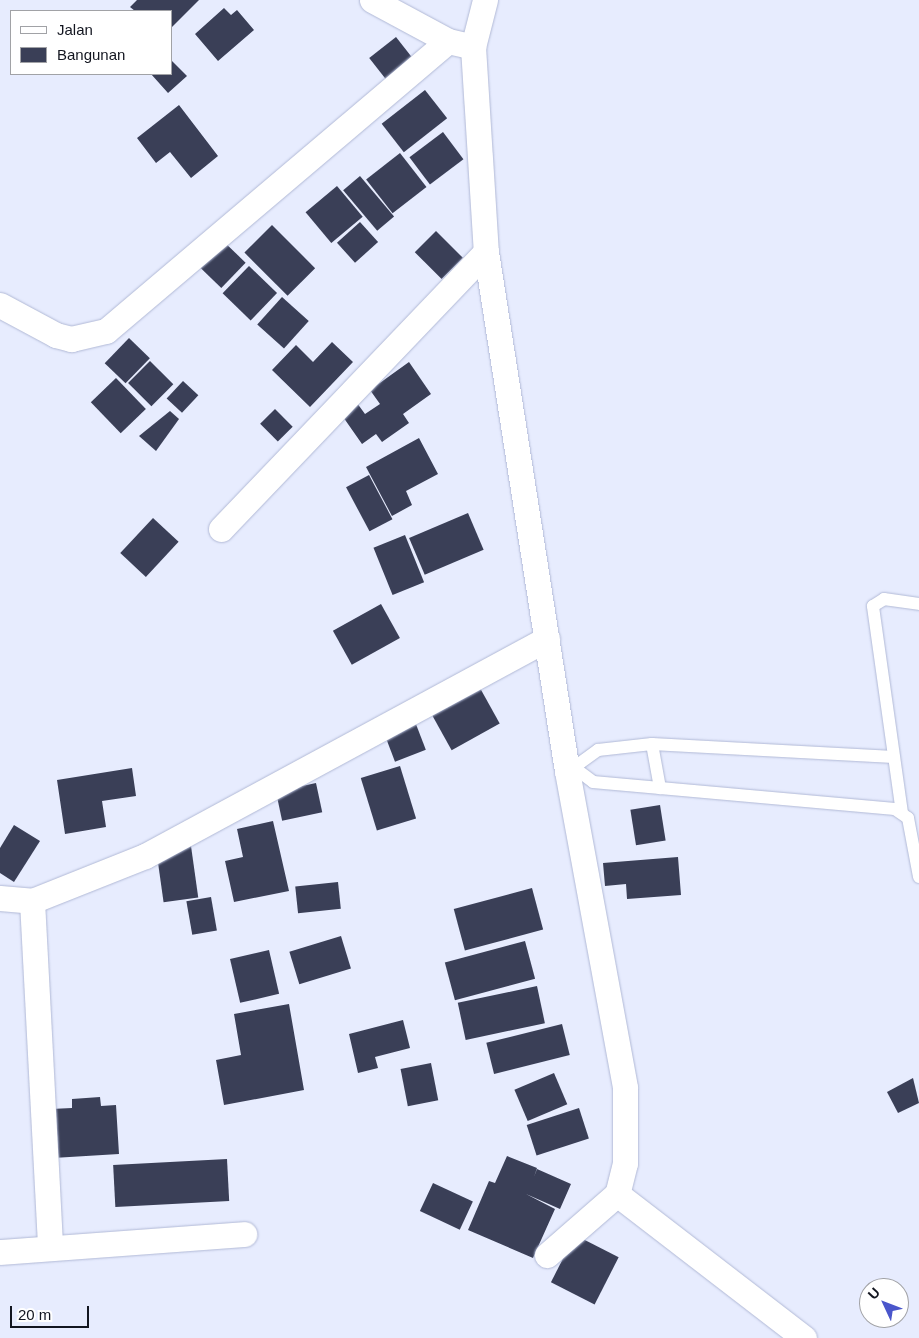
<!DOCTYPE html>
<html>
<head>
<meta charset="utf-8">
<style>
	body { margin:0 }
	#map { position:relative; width:919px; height:1338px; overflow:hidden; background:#e7ecfe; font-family:Helvetica,sans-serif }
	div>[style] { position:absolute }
	.building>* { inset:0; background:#3a3f57; transform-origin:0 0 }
	.roads { filter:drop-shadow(0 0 1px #b1b9d6) drop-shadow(0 0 1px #b1b9d6) }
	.lane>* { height:12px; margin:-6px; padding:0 6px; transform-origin:6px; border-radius:6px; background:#fff }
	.street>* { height:25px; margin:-12.5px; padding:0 12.5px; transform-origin:12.5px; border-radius:12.5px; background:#fff }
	span { translate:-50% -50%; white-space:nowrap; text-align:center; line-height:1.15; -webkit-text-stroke:5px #fff; paint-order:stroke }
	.legend { position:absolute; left:10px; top:10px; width:162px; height:65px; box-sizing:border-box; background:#fff; border:1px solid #a1a2a6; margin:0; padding:6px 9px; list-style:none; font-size:15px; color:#131620 }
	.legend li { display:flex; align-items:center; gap:10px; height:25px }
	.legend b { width:25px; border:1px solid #a1a2a6 }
	.north { position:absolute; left:859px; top:1278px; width:50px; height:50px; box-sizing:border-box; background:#fff; border:1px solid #a1a2a6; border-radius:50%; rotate:313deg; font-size:14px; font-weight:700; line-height:20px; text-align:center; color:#131620 }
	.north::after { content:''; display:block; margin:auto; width:18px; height:22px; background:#4a56cb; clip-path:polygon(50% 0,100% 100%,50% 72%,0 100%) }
	.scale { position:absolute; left:10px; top:1306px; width:79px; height:22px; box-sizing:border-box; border:2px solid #131620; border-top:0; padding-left:6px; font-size:15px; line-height:18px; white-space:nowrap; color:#131620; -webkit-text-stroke:4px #fff; paint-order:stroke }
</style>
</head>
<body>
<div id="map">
	<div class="building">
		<i style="clip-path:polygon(137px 0,199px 0,171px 28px,171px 11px,135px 11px,130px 7px)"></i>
		<i style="clip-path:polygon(224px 8px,231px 15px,237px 10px,254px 30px,218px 61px,195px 34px)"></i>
		<i style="left:396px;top:37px;width:29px;height:34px;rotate:52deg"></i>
		<i style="clip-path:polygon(171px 60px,187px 76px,168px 93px,151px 74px,171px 74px)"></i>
		<i style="left:425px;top:90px;width:36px;height:55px;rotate:52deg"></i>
		<i style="clip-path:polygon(179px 105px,218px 156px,191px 178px,170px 152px,156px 163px,137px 138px)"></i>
		<i style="left:443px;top:132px;width:34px;height:42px;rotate:53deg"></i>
		<i style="left:400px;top:153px;width:43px;height:43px;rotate:52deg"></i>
		<i style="left:360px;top:176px;width:53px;height:22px;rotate:50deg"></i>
		<i style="left:337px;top:186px;width:40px;height:41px;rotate:50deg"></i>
		<i style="left:360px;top:222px;width:27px;height:31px;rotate:48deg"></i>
		<i style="left:272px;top:225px;width:61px;height:39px;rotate:45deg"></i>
		<i style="left:436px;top:231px;width:38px;height:30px;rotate:45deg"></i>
		<i style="left:219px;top:237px;width:37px;height:35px;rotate:44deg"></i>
		<i style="left:249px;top:266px;width:39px;height:38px;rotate:44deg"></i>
		<i style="left:282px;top:297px;width:36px;height:37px;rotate:42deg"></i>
		<i style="left:129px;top:338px;width:29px;height:35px;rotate:44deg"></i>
		<i style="clip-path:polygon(332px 342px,353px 362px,310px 407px,272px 370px,296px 345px,313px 362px)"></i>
		<i style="left:150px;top:361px;width:33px;height:31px;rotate:45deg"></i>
		<i style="clip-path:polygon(409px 362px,431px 394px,403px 414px,409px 423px,382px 442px,376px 434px,362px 444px,341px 414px,357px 403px,365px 414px,380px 404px,370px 390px)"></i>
		<i style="left:116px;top:378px;width:43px;height:35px;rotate:46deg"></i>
		<i style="left:183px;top:381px;width:21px;height:24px;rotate:43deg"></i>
		<i style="left:275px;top:409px;width:25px;height:21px;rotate:45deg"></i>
		<i style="clip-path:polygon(170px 411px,179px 419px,156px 451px,139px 436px)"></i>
		<i style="clip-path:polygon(419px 438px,438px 474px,406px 491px,412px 505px,392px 516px,366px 467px)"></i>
		<i style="left:369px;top:475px;width:50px;height:26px;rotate:62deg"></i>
		<i style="left:468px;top:513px;width:40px;height:64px;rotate:67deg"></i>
		<i style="left:153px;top:518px;width:35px;height:48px;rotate:43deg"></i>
		<i style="left:405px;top:535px;width:51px;height:34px;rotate:68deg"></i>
		<i style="left:381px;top:604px;width:39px;height:55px;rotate:61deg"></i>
		<i style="left:475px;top:679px;width:51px;height:55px;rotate:61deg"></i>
		<i style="left:414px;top:719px;width:33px;height:33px;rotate:69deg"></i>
		<i style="left:400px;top:766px;width:55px;height:41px;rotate:73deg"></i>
		<i style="clip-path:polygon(132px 768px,136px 796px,102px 801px,106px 827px,65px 834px,57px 780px)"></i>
		<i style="left:316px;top:783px;width:30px;height:41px;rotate:78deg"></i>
		<i style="left:660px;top:805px;width:36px;height:30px;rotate:81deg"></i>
		<i style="clip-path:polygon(273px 821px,289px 891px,234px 902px,225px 861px,243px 857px,237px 829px)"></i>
		<i style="clip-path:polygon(14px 825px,40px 841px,14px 882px,0 873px,0 848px)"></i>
		<i style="left:191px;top:846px;width:52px;height:35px;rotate:82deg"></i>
		<i style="clip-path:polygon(678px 857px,681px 895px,627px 899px,626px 884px,605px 886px,603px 863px)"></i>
		<i style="left:338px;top:882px;width:27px;height:43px;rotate:84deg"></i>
		<i style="left:532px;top:888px;width:43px;height:81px;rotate:75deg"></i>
		<i style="left:211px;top:897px;width:34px;height:25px;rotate:80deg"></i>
		<i style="left:341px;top:936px;width:34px;height:54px;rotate:73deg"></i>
		<i style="left:525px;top:941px;width:39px;height:83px;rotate:75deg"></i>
		<i style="left:269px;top:950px;width:45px;height:40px;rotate:77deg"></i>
		<i style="left:537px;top:986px;width:38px;height:81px;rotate:78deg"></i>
		<i style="clip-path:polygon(289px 1004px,304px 1090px,224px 1105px,216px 1060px,241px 1055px,234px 1014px)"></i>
		<i style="clip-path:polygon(403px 1020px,410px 1048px,375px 1057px,378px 1068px,358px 1073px,349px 1034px)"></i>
		<i style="left:562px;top:1024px;width:32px;height:78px;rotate:76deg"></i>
		<i style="left:431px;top:1063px;width:38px;height:31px;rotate:79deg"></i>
		<i style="left:554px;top:1073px;width:34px;height:43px;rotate:67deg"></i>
		<i style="clip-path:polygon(913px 1078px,919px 1103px,898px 1113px,887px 1092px)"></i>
		<i style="clip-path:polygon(100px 1097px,101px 1106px,116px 1105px,119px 1154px,53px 1158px,51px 1109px,72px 1108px,72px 1099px)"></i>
		<i style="left:579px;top:1108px;width:32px;height:55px;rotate:72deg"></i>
		<i style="clip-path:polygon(507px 1156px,537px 1168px,534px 1177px,537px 1169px,571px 1184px,560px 1209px,526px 1194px,555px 1209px,533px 1258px,468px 1230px,489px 1181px,495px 1183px)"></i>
		<i style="left:227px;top:1159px;width:42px;height:114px;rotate:87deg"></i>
		<i style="left:433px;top:1183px;width:44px;height:31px;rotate:25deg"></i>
		<i style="left:575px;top:1235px;width:49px;height:53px;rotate:27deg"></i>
	</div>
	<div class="roads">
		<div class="lane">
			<i style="left:652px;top:744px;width:45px;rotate:79.7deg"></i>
			<i style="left:576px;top:769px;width:21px;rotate:37deg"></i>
			<i style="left:593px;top:782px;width:303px;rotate:5.1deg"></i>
			<i style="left:895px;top:809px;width:16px;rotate:35deg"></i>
			<i style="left:908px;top:818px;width:60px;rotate:79.4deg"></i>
			<i style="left:569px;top:771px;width:36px;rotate:-36deg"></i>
			<i style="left:598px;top:750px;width:54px;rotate:-6.3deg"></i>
			<i style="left:652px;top:744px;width:242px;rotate:3.1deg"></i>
			<i style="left:902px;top:813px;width:209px;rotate:-98deg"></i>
			<i style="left:873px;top:606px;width:13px;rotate:-32deg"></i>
			<i style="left:884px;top:599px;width:35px;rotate:8deg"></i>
		</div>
		<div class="street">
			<i style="left:372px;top:0;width:86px;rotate:28.3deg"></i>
			<i style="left:485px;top:0;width:49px;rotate:104.3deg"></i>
			<i style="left:473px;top:47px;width:205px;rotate:86.4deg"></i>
			<i style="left:486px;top:252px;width:525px;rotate:81.13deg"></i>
			<i style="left:567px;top:771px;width:322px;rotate:79.6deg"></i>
			<i style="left:625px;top:1088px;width:75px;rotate:90deg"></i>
			<i style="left:625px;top:1163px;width:32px;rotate:104deg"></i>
			<i style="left:617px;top:1194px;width:93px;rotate:138.9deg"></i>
			<i style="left:0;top:305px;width:64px;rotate:28.2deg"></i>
			<i style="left:56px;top:335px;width:16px;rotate:15deg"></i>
			<i style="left:71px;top:339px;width:36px;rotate:-13deg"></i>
			<i style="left:106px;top:331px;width:448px;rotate:-40.3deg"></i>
			<i style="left:448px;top:41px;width:26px;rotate:13deg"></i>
			<i style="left:221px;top:529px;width:383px;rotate:-46.3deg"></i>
			<i style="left:0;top:898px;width:32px;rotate:5deg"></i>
			<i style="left:32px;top:901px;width:122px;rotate:-21.7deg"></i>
			<i style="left:145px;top:856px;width:457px;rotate:-28.4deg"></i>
			<i style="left:32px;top:901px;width:344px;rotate:87deg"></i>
			<i style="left:617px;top:1194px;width:236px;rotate:37.6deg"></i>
			<i style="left:0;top:1252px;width:245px;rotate:-4.2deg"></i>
		</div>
	</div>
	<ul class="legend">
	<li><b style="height:6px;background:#fff"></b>Jalan</li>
	<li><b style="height:14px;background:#3a3f57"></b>Bangunan</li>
	</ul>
	<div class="north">U</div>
	<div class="scale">20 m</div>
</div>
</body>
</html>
